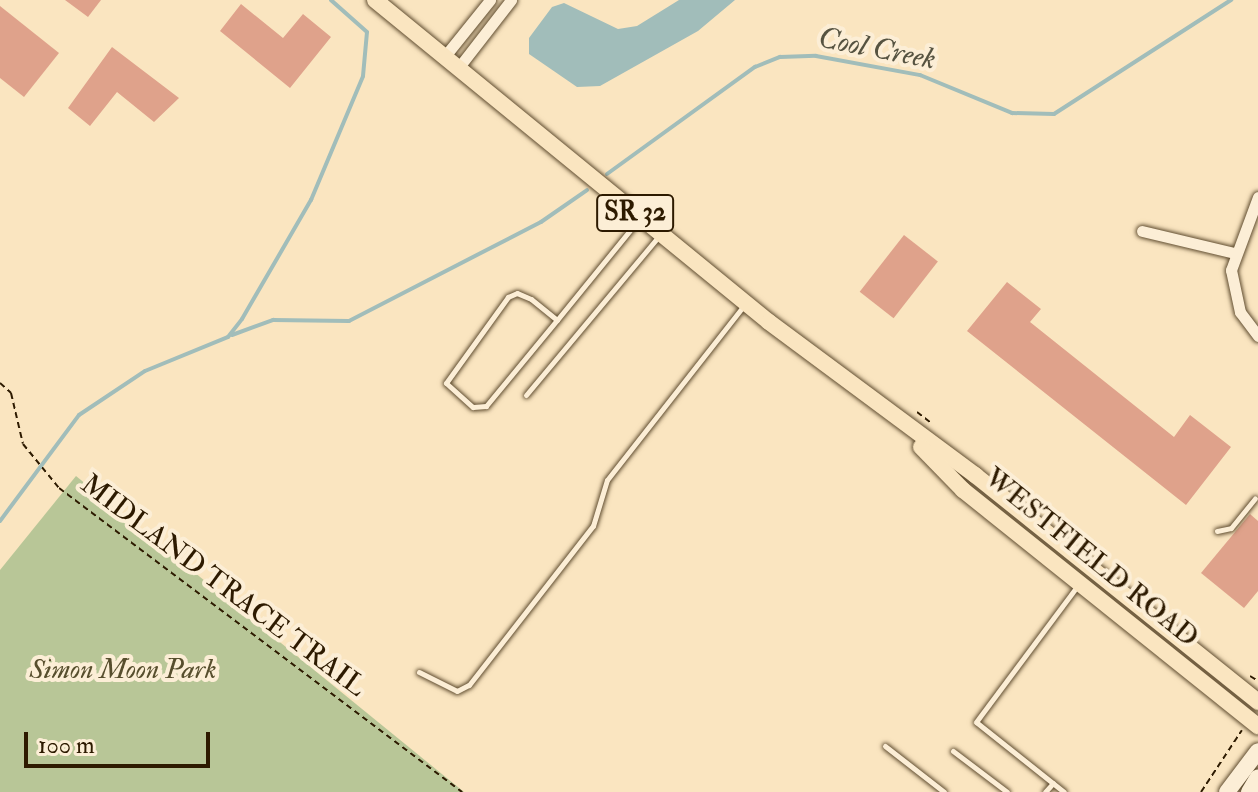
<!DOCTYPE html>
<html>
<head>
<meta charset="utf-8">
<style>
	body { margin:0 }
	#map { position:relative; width:1258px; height:792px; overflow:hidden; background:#fae5c0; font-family:"IM FELL Double Pica",serif }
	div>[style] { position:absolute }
	.green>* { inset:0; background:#b8c697 }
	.water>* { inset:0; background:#a1bdba }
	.stream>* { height:4px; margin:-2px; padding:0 2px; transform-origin:2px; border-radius:2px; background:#a1bdba }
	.building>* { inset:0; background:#dfa28b; transform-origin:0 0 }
	.path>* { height:2px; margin-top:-1px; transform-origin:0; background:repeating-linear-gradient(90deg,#2d1a00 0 6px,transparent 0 10px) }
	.roads { filter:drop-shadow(0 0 2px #604d30) drop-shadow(0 0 2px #604d30) }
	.lane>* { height:5px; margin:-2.5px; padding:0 2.5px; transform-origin:2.5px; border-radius:2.5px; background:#fceed6 }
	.street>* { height:11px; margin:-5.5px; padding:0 5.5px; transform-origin:5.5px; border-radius:5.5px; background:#fceed6 }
	.secondary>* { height:16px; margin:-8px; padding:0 8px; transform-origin:8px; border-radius:8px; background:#fceed6 }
	.primary>* { height:16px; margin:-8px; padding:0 8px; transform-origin:8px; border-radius:8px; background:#fae5c0 }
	span { translate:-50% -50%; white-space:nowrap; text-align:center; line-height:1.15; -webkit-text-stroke:8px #fceed6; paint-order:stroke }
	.shield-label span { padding:2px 6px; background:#fceed6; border:2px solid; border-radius:6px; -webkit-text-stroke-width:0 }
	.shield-label { font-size:26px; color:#2d1a00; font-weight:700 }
	.street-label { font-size:28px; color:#2d1a00 }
	.park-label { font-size:28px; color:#574e2d; font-style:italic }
	.water-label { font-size:30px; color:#565341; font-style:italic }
	.scale { position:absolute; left:24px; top:732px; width:186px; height:36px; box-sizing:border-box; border:4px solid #2d1a00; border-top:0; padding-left:10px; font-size:24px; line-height:28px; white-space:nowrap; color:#2d1a00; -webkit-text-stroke:6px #fceed6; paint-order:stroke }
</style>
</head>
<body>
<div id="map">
	<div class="green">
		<i style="clip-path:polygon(76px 476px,464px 792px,0 792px,0 570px)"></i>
	</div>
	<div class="water">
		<i style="clip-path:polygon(679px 0,735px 0,698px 31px,600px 86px,577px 87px,529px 54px,529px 38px,552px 7px,564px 3px,618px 29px,637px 26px)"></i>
	</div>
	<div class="stream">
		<i style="left:607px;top:174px;width:183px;rotate:-35.9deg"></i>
		<i style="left:755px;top:67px;width:27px;rotate:-22deg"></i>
		<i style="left:780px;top:57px;width:36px;rotate:-2deg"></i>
		<i style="left:816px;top:56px;width:106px;rotate:10.4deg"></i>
		<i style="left:920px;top:75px;width:100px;rotate:22.4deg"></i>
		<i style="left:1012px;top:113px;width:42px;rotate:1.4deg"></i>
		<i style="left:1054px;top:114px;width:211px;rotate:-32.8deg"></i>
		<i style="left:232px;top:335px;width:44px;rotate:-20.1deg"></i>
		<i style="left:273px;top:320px;width:76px;rotate:0.8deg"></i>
		<i style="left:349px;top:321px;width:216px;rotate:-27.3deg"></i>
		<i style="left:541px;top:222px;width:56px;rotate:-34.8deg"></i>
		<i style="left:0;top:521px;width:132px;rotate:-53.3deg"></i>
		<i style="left:79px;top:415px;width:79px;rotate:-33.7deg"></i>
		<i style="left:145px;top:371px;width:90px;rotate:-22.3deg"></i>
		<i style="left:228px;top:337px;width:23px;rotate:-52deg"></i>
		<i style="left:242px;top:319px;width:138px;rotate:-59.9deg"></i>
		<i style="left:311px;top:200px;width:134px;rotate:-67.2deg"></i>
		<i style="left:363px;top:76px;width:44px;rotate:-84.8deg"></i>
		<i style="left:367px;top:32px;width:48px;rotate:-138.4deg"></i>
	</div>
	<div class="building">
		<i style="clip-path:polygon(65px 0,101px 0,88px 17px)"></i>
		<i style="clip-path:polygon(241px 4px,283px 38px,303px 14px,331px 37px,290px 88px,220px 31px)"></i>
		<i style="clip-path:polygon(0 6px,59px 53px,24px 97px,0 78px)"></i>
		<i style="clip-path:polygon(112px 47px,179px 98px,154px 122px,117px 92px,90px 126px,68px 108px)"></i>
		<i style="left:904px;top:235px;width:43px;height:72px;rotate:38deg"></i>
		<i style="clip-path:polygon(1007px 282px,1041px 309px,1030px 322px,1174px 437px,1190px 415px,1231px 447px,1186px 505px,967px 331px)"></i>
		<i style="clip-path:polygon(1250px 514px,1258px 521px,1258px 591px,1244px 608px,1201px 573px)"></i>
	</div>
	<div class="path">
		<i style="left:0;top:383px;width:15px;rotate:42deg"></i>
		<i style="left:11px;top:393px;width:52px;rotate:76.8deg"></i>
		<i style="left:23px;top:444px;width:57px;rotate:50.7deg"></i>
		<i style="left:59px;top:488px;width:505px;rotate:37.03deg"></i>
		<i style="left:917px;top:412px;width:18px;rotate:38deg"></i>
		<i style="left:1250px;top:676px;width:9px;rotate:32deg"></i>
		<i style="left:1201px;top:792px;width:74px;rotate:-56.5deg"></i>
	</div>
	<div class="roads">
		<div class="lane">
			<i style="left:557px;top:320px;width:33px;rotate:-141deg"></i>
			<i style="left:531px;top:299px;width:15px;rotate:-157deg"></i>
			<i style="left:517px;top:293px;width:10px;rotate:156deg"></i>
			<i style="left:508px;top:297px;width:106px;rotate:125.8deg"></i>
			<i style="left:446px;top:383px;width:36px;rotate:42deg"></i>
			<i style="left:473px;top:407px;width:13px;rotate:-4deg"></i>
			<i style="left:486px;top:406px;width:112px;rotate:-50.5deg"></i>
			<i style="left:557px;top:320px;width:132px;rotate:-50.9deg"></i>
			<i style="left:526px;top:395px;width:209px;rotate:-50.1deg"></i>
			<i style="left:1217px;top:531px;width:14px;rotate:-12deg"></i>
			<i style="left:1231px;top:528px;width:38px;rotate:-51deg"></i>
			<i style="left:419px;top:672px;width:42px;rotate:26.6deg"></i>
			<i style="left:457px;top:691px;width:13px;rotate:-27deg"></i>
			<i style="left:469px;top:685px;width:202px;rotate:-52.1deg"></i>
			<i style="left:593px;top:526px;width:48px;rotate:-73.1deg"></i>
			<i style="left:607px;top:480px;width:224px;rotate:-51.9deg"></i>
			<i style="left:885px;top:746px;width:75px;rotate:37.9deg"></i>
			<i style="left:953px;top:751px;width:68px;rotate:37.2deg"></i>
			<i style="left:1045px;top:792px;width:12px;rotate:-48deg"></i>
			<i style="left:1064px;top:792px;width:112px;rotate:-141.5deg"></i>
			<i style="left:976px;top:722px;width:172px;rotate:-53.3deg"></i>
		</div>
		<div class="street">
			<i style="left:445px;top:56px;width:72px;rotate:-51.2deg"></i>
			<i style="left:459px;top:67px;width:85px;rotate:-52.2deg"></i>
			<i style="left:1258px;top:197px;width:78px;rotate:110.3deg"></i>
			<i style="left:1231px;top:270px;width:43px;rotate:77.9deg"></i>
			<i style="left:1240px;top:312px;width:30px;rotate:53deg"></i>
			<i style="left:1142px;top:231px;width:95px;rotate:13.4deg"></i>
		</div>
		<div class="secondary">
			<i style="left:1227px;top:792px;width:51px;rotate:-52.9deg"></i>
			<i style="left:1249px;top:792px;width:17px;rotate:-59deg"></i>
		</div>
		<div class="primary">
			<i style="left:375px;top:0;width:509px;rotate:39.26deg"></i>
			<i style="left:769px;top:322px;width:257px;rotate:36.6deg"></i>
			<i style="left:975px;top:475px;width:363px;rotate:38.7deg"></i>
			<i style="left:921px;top:447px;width:60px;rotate:45.7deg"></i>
			<i style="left:963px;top:490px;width:378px;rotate:38.7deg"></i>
		</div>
	</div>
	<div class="shield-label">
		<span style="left:635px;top:213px">SR 32</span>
	</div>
	<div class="street-label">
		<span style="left:1091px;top:558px;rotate:39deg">WESTFIELD ROAD</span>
		<span style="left:223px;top:586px;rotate:37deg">MIDLAND TRACE TRAIL</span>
	</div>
	<div class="park-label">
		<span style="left:123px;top:670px">Simon Moon Park</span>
	</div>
	<div class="water-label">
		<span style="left:877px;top:49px;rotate:11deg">Cool Creek</span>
	</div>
	<div class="scale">100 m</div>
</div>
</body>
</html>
